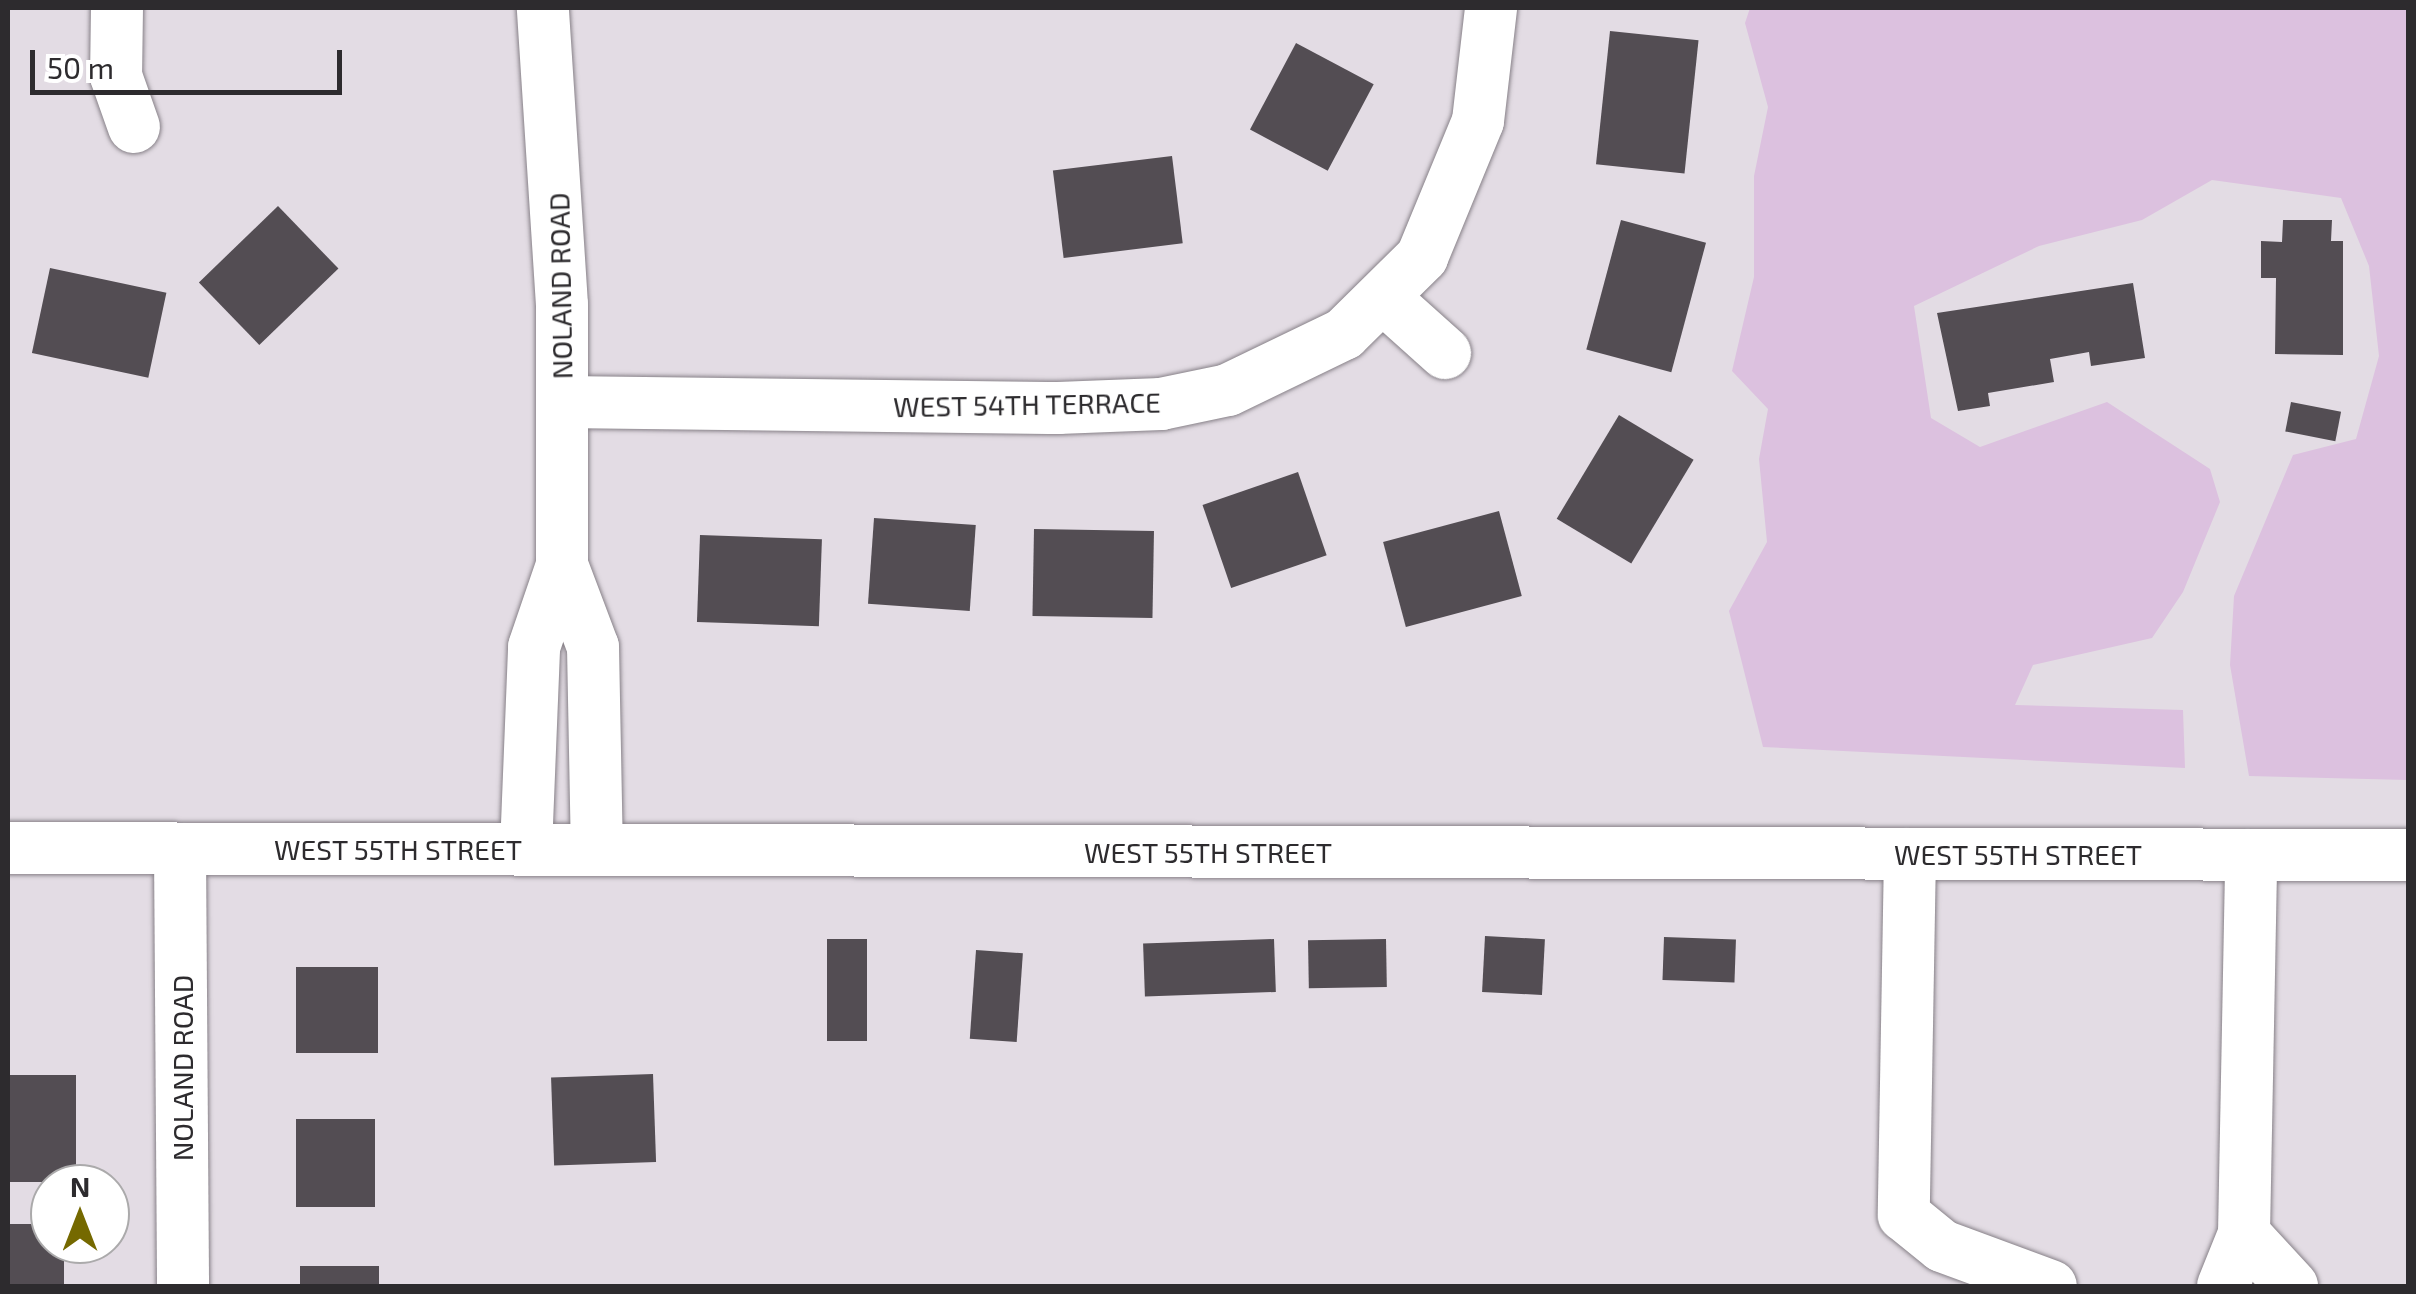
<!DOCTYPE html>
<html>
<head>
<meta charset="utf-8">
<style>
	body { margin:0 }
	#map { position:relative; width:2416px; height:1294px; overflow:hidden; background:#e3dce4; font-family:"Exo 2",sans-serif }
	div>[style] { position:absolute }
	.green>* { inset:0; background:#dcc1df }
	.building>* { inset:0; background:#534d53; transform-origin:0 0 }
	.roads { filter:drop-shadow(0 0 2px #878188) drop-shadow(0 0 2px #878188) }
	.minor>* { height:52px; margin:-26px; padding:0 26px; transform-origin:26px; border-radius:26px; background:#fff }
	span { translate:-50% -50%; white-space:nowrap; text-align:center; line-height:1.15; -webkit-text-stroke:10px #fff; paint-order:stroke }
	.street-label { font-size:28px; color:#2d2b2e }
	.frame { position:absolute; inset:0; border:10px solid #2d2b2e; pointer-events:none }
	.north { position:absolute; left:30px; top:1164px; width:100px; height:100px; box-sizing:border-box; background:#fff; border:2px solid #abaaab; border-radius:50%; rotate:0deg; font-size:28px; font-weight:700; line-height:40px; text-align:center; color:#2d2b2e }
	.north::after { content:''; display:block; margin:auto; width:35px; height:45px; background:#756900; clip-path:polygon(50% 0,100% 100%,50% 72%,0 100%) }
	.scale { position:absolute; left:30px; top:50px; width:312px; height:45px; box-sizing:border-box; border:5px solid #2d2b2e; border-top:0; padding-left:12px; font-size:30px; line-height:35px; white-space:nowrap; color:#2d2b2e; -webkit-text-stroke:8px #fff; paint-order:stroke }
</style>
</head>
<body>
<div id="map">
	<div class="green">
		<i style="clip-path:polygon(1750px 8px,2408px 8px,2408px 780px,2249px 776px,2230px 665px,2234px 596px,2293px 455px,2356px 439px,2379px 356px,2369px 266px,2341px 198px,2212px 180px,2142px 220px,2039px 246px,1914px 306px,1931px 418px,1980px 447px,2107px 402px,2210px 469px,2220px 502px,2183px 592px,2152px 638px,2033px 665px,2015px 705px,2183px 710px,2185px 768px,1763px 747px,1729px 611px,1767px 542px,1759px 459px,1768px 409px,1732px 371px,1754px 277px,1754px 176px,1768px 107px,1745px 23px)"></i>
	</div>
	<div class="building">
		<i style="left:1610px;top:31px;width:89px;height:134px;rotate:6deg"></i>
		<i style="left:1296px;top:43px;width:88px;height:98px;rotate:28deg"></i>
		<i style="left:1172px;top:156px;width:88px;height:120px;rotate:83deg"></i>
		<i style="left:278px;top:206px;width:87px;height:110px;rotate:46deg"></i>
		<i style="left:1621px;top:220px;width:88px;height:134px;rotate:15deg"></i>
		<i style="clip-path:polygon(2283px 220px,2332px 220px,2331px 241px,2343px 241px,2343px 355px,2275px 354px,2276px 278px,2261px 278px,2261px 241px,2282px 242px)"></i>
		<i style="left:50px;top:268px;width:119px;height:87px;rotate:12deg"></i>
		<i style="clip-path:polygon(2133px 283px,2145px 358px,2091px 366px,2089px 352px,2050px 359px,2054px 382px,1988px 393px,1990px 406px,1958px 411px,1937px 313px)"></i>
		<i style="left:2291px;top:402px;width:51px;height:30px;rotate:11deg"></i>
		<i style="left:1619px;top:415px;width:87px;height:121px;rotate:31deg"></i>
		<i style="left:1298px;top:472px;width:88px;height:101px;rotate:71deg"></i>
		<i style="left:1499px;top:511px;width:88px;height:120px;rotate:75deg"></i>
		<i style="left:874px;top:518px;width:102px;height:86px;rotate:4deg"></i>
		<i style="left:1034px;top:529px;width:120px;height:87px;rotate:1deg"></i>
		<i style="left:700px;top:535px;width:122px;height:87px;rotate:2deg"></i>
		<i style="left:1485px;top:936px;width:60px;height:56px;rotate:3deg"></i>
		<i style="left:1664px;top:937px;width:72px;height:43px;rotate:2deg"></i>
		<i style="left:827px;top:939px;width:40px;height:102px"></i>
		<i style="left:1274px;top:939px;width:53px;height:131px;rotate:88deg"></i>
		<i style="left:1386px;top:939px;width:48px;height:78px;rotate:89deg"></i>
		<i style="left:976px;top:950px;width:47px;height:89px;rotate:4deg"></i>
		<i style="left:296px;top:967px;width:82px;height:86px"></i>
		<i style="left:653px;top:1074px;width:88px;height:102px;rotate:88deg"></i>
		<i style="left:8px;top:1075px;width:68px;height:107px"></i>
		<i style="left:296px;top:1119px;width:79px;height:88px"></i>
		<i style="clip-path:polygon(8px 1224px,50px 1224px,50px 1244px,64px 1244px,64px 1286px,8px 1286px)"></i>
		<i style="left:300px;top:1266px;width:79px;height:20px"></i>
	</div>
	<div class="roads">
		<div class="minor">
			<i style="left:117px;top:8px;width:68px;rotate:90.8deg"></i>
			<i style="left:116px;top:76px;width:54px;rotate:70.6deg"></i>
			<i style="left:1387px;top:301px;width:78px;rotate:41.9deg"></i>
			<i style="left:563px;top:402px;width:495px;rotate:0.7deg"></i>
			<i style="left:1058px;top:408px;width:103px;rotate:-2.2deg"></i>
			<i style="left:1161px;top:404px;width:68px;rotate:-11.8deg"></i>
			<i style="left:1228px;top:390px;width:129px;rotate:-25.8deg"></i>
			<i style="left:1344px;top:334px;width:110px;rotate:-44.6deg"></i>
			<i style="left:1422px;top:257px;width:147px;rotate:-67.6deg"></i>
			<i style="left:1478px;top:121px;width:114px;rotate:-83.4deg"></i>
			<i style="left:562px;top:565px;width:88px;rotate:69.3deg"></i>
			<i style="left:593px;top:647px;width:203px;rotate:88.9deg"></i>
			<i style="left:8px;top:848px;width:2400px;rotate:0.17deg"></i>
			<i style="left:180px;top:849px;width:437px;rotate:89.6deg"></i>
			<i style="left:526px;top:849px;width:202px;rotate:-87.7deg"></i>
			<i style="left:534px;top:647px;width:87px;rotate:-71.1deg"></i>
			<i style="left:562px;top:565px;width:260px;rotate:-90deg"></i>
			<i style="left:562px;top:305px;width:298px;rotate:-93.7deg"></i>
			<i style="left:1910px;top:854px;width:361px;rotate:91deg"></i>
			<i style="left:1904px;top:1215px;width:49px;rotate:39.2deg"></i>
			<i style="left:1942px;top:1246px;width:116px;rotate:20.2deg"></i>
			<i style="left:2244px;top:1234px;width:71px;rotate:47.3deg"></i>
			<i style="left:2223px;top:1286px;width:56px;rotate:-68deg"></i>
			<i style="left:2244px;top:1234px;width:379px;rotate:-88.9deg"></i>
		</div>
	</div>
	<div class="street-label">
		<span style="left:560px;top:286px;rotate:-91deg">NOLAND ROAD</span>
		<span style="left:1027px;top:404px;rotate:-1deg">WEST 54TH TERRACE</span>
		<span style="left:398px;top:849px">WEST 55TH STREET</span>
		<span style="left:1208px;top:852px">WEST 55TH STREET</span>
		<span style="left:2018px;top:854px">WEST 55TH STREET</span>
		<span style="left:182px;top:1068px;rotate:-90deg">NOLAND ROAD</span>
	</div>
	<div class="frame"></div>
	<div class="north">N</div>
	<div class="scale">50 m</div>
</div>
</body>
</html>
